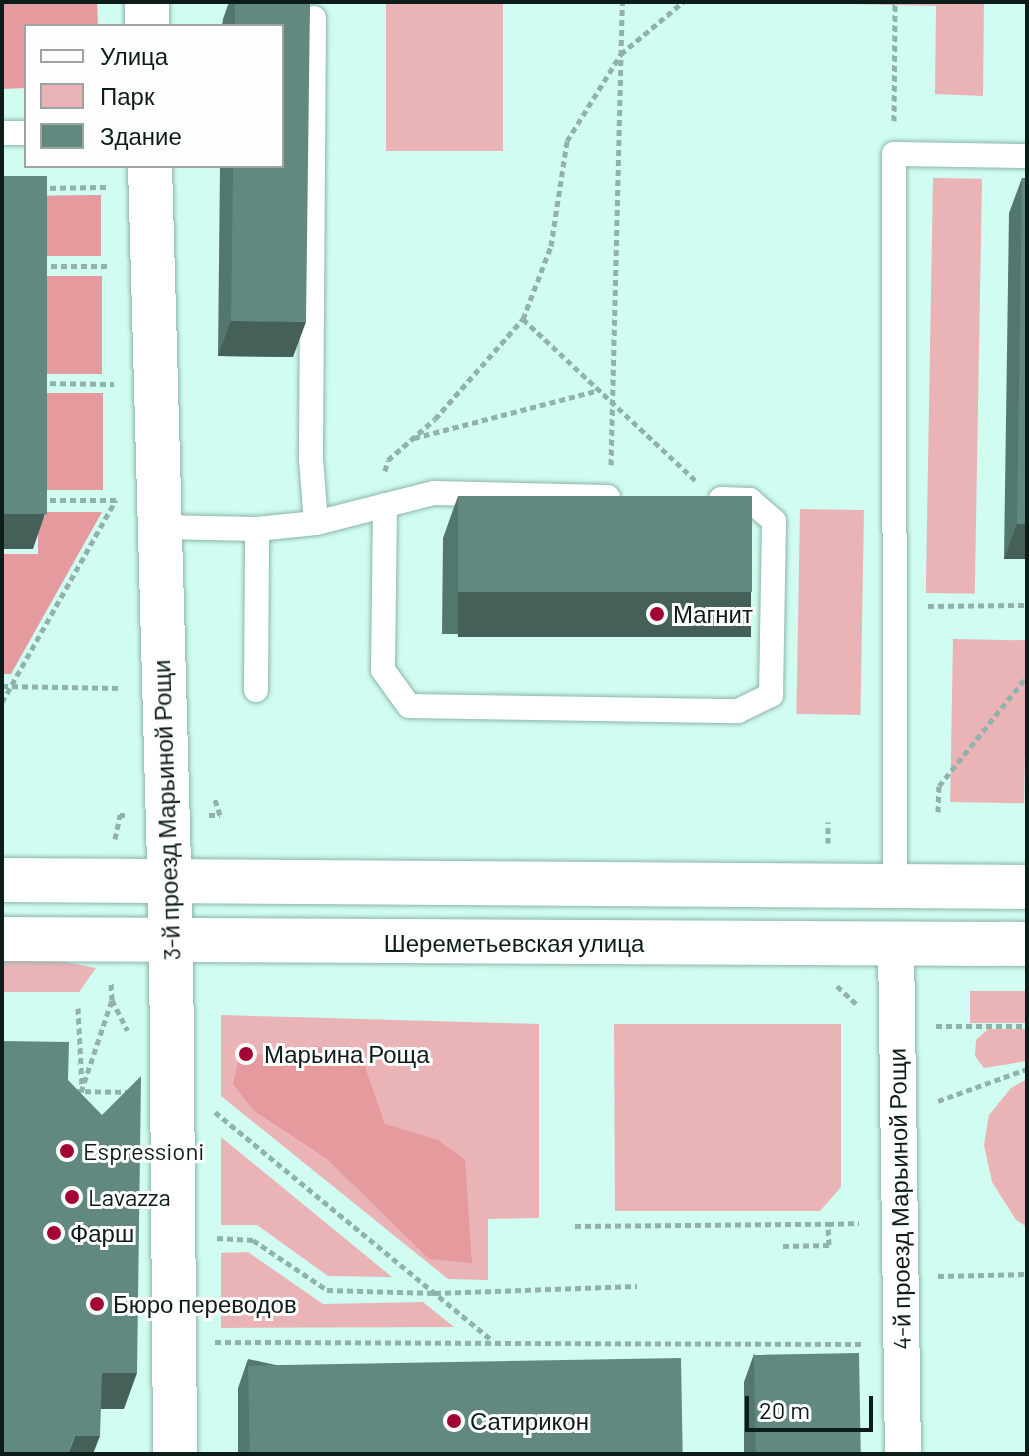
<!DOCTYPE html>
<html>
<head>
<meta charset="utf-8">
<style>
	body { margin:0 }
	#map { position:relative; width:1029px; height:1456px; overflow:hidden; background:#d1fcf1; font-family:Barlow,sans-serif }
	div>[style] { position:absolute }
	.green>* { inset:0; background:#eab4b6; transform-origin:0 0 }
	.forest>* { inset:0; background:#e59a9d; transform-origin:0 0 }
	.path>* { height:5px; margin-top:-2.5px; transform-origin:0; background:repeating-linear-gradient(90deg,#90b2aa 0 6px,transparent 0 10px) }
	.roads { filter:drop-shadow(0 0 2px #8bb5ab) drop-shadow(0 0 2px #8bb5ab) }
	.service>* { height:24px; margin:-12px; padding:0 12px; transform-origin:12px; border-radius:12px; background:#fff }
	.pedestrian>* { height:36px; margin:-18px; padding:0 18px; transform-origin:18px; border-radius:18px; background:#fff }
	.minor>* { height:44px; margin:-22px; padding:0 22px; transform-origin:22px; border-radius:22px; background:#fff }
	.tertiary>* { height:44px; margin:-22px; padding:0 22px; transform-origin:22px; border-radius:22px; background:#fff }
	.secondary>* { height:44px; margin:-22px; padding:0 22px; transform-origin:22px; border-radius:22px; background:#fff }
	.wall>* { inset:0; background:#53766d }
	.shaded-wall>* { inset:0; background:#446059; transform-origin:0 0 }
	.building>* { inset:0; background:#61897f; transform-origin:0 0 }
	.dots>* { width:22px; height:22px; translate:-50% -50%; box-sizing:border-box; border:4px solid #fefefe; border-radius:50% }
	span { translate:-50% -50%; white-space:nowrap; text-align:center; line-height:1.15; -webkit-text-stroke:6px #fefefe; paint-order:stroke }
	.poi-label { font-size:24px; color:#0c1c19 }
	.left { translate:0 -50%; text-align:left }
	.street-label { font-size:24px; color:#0c1c19 }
	.frame { position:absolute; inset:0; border:4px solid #0c1c19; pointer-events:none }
	.legend { position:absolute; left:24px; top:24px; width:260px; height:144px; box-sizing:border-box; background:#fefefe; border:2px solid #9da4a2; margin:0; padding:10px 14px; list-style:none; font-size:24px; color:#0c1c19 }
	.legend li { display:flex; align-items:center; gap:16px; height:40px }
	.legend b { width:40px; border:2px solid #9da4a2 }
	.scale { position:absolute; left:745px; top:1396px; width:128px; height:36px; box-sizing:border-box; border:4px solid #0c1c19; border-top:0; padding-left:10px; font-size:24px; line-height:28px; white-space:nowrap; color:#0c1c19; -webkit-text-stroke:6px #fefefe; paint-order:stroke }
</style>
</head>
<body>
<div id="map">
	<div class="green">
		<i style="left:386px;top:2px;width:117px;height:149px"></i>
		<i style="clip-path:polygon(763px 2px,984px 2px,983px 96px,935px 94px,936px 6px)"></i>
		<i style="left:933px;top:178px;width:49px;height:415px;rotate:1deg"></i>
		<i style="left:800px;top:509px;width:64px;height:205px;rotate:1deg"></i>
		<i style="left:953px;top:639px;width:74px;height:163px;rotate:1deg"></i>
		<i style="clip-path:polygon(2px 961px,60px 961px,96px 968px,79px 992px,2px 992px)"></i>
		<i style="left:970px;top:991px;width:57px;height:32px"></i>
		<i style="clip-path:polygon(221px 1015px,539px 1024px,539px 1218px,488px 1219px,488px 1280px,448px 1279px,221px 1096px)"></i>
		<i style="clip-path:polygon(614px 1024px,841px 1024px,841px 1187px,820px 1211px,615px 1211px)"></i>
		<i style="clip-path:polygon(988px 1029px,1027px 1029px,1027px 1061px,984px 1068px,975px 1056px,976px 1040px)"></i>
		<i style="clip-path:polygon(1027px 1079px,1027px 1227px,1016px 1220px,992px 1182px,984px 1145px,989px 1115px,1011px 1088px)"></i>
		<i style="clip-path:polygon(221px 1137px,392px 1277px,328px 1276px,257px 1225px,221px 1225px)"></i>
		<i style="clip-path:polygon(248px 1252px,323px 1304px,423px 1302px,454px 1327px,221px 1328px,221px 1253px)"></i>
	</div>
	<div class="forest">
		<i style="clip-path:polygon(2px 2px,97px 2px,98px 26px,26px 26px,26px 88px,2px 89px)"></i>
		<i style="clip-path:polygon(101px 195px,101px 256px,44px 256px,2px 196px)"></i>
		<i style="left:44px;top:276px;width:58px;height:98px"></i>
		<i style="left:44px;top:393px;width:59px;height:97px"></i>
		<i style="clip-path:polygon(45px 512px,102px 512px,11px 674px,2px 674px,2px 554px,38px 554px,38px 517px,45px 517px)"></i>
		<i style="clip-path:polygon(316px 1046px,361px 1056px,385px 1124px,438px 1140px,465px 1160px,472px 1263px,429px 1259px,327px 1159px,253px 1110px,233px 1084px,240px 1053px,283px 1056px)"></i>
	</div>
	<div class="path">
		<i style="left:894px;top:121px;width:119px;rotate:-89.5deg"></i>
		<i style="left:40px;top:188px;width:66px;rotate:-0.9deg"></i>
		<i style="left:41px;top:266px;width:70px"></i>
		<i style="left:523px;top:319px;width:236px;rotate:43.1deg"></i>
		<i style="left:40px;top:383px;width:74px;rotate:0.8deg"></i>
		<i style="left:414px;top:438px;width:192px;rotate:-14.5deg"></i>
		<i style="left:611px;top:465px;width:463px;rotate:-88.6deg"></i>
		<i style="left:385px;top:471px;width:11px;rotate:-75deg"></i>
		<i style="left:388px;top:460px;width:62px;rotate:-41.1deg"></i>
		<i style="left:435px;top:419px;width:133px;rotate:-48.7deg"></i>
		<i style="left:523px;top:319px;width:78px;rotate:-69deg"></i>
		<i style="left:551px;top:246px;width:106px;rotate:-81.3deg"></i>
		<i style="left:567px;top:141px;width:102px;rotate:-58.2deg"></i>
		<i style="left:621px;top:54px;width:81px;rotate:-40deg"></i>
		<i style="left:928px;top:606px;width:99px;rotate:-0.6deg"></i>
		<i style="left:2px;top:686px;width:118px;rotate:1deg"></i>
		<i style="left:2px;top:702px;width:232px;rotate:-60.6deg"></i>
		<i style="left:116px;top:500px;width:74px;rotate:180deg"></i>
		<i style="left:938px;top:812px;width:26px;rotate:-88deg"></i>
		<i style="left:939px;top:786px;width:141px;rotate:-51.3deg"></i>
		<i style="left:209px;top:815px;width:11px"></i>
		<i style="left:220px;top:815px;width:19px;rotate:-108deg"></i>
		<i style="left:115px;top:839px;width:25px;rotate:-78deg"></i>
		<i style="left:120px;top:815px;width:5px"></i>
		<i style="left:828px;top:843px;width:21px;rotate:-90deg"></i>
		<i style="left:837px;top:986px;width:26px;rotate:43deg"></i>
		<i style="left:112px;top:1000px;width:34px;rotate:63deg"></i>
		<i style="left:78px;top:1008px;width:78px;rotate:87.1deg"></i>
		<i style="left:936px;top:1026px;width:91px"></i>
		<i style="left:75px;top:1091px;width:54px;rotate:1.1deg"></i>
		<i style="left:81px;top:1092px;width:97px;rotate:-71.4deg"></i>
		<i style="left:112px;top:1000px;width:17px;rotate:-93deg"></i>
		<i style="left:938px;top:1101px;width:95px;rotate:-19.8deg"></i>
		<i style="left:215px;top:1112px;width:360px;rotate:39.5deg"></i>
		<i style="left:575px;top:1226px;width:253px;rotate:-0.5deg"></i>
		<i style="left:217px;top:1238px;width:36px;rotate:3deg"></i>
		<i style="left:253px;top:1240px;width:89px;rotate:34deg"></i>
		<i style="left:327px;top:1290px;width:108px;rotate:1.6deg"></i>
		<i style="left:435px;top:1293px;width:202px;rotate:-2deg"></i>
		<i style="left:783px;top:1246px;width:46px;rotate:-1.2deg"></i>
		<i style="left:829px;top:1245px;width:21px;rotate:-93deg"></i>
		<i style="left:828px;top:1224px;width:31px;rotate:-2deg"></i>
		<i style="left:938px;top:1276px;width:89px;rotate:-1.3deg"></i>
		<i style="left:215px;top:1342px;width:646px;rotate:0.18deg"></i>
	</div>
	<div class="roads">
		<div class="service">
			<i style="left:314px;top:18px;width:441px;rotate:90.4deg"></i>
			<i style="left:311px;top:459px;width:64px;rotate:85.5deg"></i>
			<i style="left:2px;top:133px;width:24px"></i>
			<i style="left:385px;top:505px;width:165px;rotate:90.7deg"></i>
			<i style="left:383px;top:670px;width:44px;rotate:54.2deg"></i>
			<i style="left:409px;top:706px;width:329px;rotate:0.9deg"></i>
			<i style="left:738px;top:711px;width:37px;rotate:-26deg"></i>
			<i style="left:771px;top:695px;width:174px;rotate:-89deg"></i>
			<i style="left:774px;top:521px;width:32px;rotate:-139deg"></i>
			<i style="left:750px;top:500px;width:29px;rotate:-178deg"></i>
			<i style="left:158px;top:527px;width:99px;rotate:1.2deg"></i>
			<i style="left:257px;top:529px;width:59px;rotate:-5.8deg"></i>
			<i style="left:316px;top:523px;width:122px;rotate:-14.3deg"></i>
			<i style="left:434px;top:493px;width:174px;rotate:1.3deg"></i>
			<i style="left:256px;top:690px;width:161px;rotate:-89.6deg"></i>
			<i style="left:895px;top:887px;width:733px;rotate:-90.08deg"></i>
			<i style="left:894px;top:154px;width:133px;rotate:0.9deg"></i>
		</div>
		<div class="pedestrian">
			<i style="left:896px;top:943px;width:511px;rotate:89.22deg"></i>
		</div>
		<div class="minor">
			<i style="left:171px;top:939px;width:515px;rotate:89.55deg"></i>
		</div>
		<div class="tertiary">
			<i style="left:147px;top:2px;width:24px;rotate:90deg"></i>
			<i style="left:150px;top:166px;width:773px;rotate:88.44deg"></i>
		</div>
		<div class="secondary">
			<i style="left:2px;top:880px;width:1025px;rotate:0.39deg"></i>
			<i style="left:2px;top:939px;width:1025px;rotate:0.28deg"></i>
		</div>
	</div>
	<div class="wall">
		<i style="clip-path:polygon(229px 2px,310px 2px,293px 357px,218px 356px,220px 166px,282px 166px,282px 26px,222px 26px,223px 19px)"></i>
		<i style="clip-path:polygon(1022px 178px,1027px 559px,1004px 559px,1009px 213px)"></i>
		<i style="clip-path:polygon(458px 496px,736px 635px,442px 634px,443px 538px)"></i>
		<i style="clip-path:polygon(754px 1354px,860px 1454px,744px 1454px,744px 1382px)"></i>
		<i style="clip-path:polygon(248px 1359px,682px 1454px,238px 1454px,238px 1388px)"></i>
	</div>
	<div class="shaded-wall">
		<i style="clip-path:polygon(231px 321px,306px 322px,293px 357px,218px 356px)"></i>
		<i style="clip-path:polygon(2px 514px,45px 514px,33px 549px,2px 549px)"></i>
		<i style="clip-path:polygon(1017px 524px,1027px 524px,1027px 559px,1004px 559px)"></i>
		<i style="left:458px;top:592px;width:293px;height:45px"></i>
		<i style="clip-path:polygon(102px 1373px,137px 1373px,124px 1409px,89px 1409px)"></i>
		<i style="clip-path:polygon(75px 1436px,100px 1436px,93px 1454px,68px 1454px)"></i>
	</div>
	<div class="building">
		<i style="clip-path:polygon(235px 2px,310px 2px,306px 322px,231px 321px,233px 166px,282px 166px,282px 26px,235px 26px)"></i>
		<i style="left:2px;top:176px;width:45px;height:338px"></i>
		<i style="clip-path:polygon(1022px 178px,1027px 178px,1027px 524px,1017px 524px)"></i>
		<i style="left:458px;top:496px;width:294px;height:96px"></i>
		<i style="clip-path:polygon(2px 1041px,69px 1042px,68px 1080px,102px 1115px,141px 1076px,137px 1373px,102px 1373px,100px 1436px,75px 1436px,68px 1454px,2px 1454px)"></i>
		<i style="left:859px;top:1353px;width:101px;height:105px;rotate:89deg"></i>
		<i style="left:681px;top:1358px;width:96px;height:433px;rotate:89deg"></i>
	</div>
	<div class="dots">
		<i style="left:657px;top:614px;background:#a30431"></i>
		<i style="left:246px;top:1054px;background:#a30431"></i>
		<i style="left:67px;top:1151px;background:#a30431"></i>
		<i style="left:72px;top:1197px;background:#a30431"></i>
		<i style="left:54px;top:1233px;background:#a30431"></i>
		<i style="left:97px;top:1304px;background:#a30431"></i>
		<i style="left:454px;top:1421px;background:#a30431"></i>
	</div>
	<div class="poi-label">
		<span class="left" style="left:673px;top:614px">Магнит</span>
		<span class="left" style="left:264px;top:1054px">Марьина Роща</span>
		<span class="left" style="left:83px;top:1151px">Espressioni</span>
		<span class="left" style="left:88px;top:1197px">Lavazza</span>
		<span class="left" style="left:70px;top:1233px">Фарш</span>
		<span class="left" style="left:113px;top:1304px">Бюро переводов</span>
		<span class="left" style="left:470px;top:1421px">Сатирикон</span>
	</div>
	<div class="street-label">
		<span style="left:166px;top:810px;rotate:-92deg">3-й проезд Марьиной Рощи</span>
		<span style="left:514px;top:943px">Шереметьевская улица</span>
		<span style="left:899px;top:1199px;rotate:-91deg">4-й проезд Марьиной Рощи</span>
	</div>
	<div class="frame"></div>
	<ul class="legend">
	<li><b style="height:10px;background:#fff"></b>Улица</li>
	<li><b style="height:22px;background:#eab4b6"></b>Парк</li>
	<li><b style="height:22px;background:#61897f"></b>Здание</li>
	</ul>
	<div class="scale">20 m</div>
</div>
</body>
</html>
